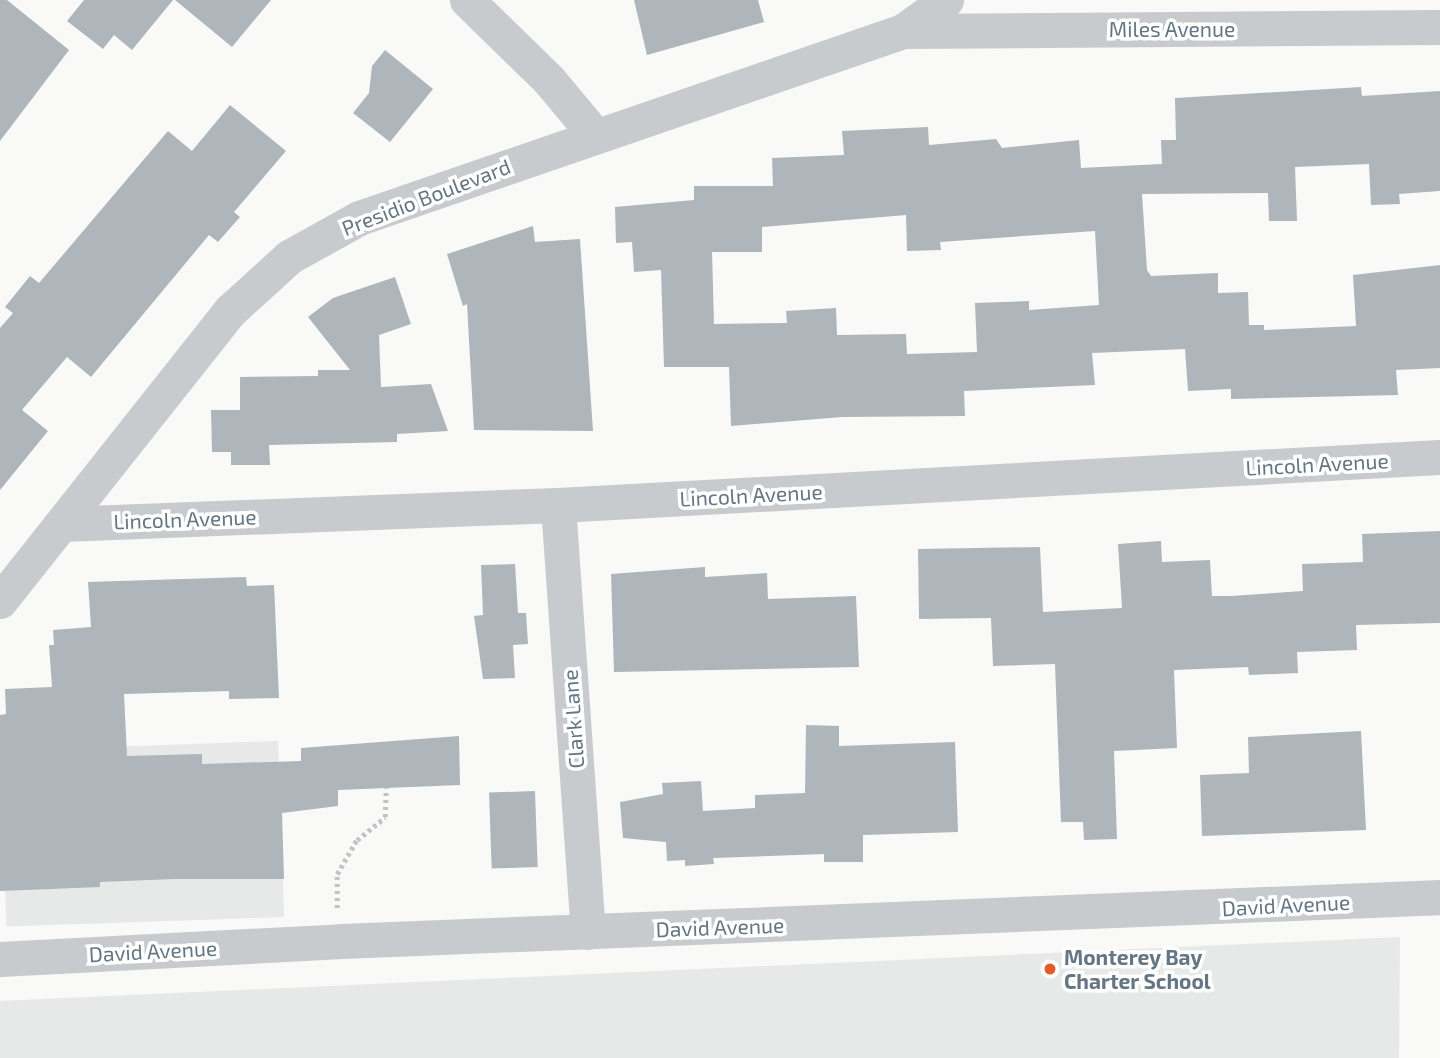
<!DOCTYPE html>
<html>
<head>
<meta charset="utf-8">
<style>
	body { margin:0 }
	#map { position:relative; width:1440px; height:1058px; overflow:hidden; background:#f9f9f7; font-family:"Exo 2",sans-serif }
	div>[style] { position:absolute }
	.built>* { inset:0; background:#e7e8e8; transform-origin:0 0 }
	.building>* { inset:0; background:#aeb6bc; transform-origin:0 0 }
	.path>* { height:4.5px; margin-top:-2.25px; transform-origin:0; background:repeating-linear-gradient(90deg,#c1c3c5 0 3.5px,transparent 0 7px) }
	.minor>* { height:35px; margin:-17.5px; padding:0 17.5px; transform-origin:17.5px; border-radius:17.5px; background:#c7cbce }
	.dots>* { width:19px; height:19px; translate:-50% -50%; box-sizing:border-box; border:4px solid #fff; border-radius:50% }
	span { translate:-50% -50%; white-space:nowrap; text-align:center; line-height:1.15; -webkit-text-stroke:7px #fff; paint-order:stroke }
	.street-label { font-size:21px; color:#647583 }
	.poi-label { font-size:21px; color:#647583; font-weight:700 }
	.left { translate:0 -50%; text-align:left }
</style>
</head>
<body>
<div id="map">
	<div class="built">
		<i style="left:278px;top:741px;width:176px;height:278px;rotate:88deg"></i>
		<i style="clip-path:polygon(1400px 937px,1399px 1058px,0 1058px,0 1001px)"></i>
	</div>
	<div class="building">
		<i style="clip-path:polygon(0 0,7px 0,69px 50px,0 141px)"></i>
		<i style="clip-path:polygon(84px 0,173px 0,132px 50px,114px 35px,103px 49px,67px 21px)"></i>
		<i style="clip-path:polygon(175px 0,271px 0,232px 47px)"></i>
		<i style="clip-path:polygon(634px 0,758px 0,764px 22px,647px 55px)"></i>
		<i style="clip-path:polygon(385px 50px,433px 89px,390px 142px,353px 113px,369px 93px,372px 66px)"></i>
		<i style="clip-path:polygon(evenodd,1361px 87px,1362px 96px,1440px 91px,1440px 191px,1399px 194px,1400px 204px,1371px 205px,1369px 164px,1295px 167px,1297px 221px,1269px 221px,1268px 193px,1142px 194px,1147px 270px,1151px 276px,1218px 273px,1218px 293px,1248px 292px,1249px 325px,1264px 325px,1264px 330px,1356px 326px,1353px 275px,1440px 265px,1440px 368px,1396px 370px,1398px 395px,1231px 399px,1231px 389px,1188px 391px,1185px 349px,1092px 353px,1095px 385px,964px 391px,965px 416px,842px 417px,731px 426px,729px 367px,664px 367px,661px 270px,634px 272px,632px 242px,616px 243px,615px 207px,694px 200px,694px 186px,773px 186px,772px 158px,844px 155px,842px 131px,928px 127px,929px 145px,996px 139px,1002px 148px,1079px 140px,1081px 168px,1162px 164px,1161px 140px,1176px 140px,1175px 98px,1361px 87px,906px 215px,907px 251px,941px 250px,940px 242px,1095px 231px,1099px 305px,1029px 310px,1029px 301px,975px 303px,977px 352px,907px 354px,906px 334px,837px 335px,836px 308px,786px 311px,787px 323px,714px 324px,712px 252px,762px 252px,762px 227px,906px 215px)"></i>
		<i style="clip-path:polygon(230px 105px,286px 151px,234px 212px,240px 217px,218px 242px,209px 235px,91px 377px,67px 357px,22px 410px,48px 431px,0 490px,0 328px,13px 313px,5px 307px,30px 276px,39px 283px,168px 131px,192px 151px)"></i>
		<i style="clip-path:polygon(533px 226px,535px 242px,580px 239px,593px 431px,474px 430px,467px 304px,463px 306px,447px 254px)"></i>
		<i style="clip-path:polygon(395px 277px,411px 324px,379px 335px,381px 387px,431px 384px,448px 431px,397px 434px,397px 442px,269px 445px,270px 465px,231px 465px,231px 452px,212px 452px,211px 410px,240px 410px,240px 377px,318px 376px,318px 370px,350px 370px,308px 317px,333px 298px)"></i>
		<i style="clip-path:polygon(1440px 531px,1440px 623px,1356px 625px,1357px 650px,1297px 652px,1298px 673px,1249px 675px,1248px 667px,1174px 670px,1177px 748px,1114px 751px,1117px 839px,1084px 840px,1083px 822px,1061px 822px,1055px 664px,993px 666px,991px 618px,919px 619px,918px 549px,1040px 547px,1043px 612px,1122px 608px,1118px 544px,1161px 541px,1162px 562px,1210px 560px,1212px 596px,1231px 596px,1303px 591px,1302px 564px,1363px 562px,1362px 534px)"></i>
		<i style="clip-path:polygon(515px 564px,518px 613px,526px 613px,528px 644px,513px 645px,515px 678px,483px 679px,474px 616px,483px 615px,481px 565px)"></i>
		<i style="clip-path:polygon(705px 567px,705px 577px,767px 573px,768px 599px,856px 596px,859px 667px,614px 672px,611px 574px)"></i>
		<i style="clip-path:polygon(246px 577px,247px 586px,274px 585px,279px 698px,229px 699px,229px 691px,124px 694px,127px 756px,202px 754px,202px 764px,301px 761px,301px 748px,459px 736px,460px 785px,338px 790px,338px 806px,282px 813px,284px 879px,174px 879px,100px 882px,100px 887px,0 891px,0 715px,6px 714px,5px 689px,52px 687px,49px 645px,54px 645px,53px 630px,91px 627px,88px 582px)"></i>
		<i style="clip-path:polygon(806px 725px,839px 726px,839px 746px,955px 742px,958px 832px,863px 835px,863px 862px,824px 862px,824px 854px,713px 858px,714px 864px,685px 866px,685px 860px,667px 861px,666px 842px,623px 838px,620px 802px,663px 794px,662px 783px,701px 781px,703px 811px,755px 808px,755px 795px,805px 793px)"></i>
		<i style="clip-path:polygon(1361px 731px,1366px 830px,1202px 836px,1200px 775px,1249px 773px,1248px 737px)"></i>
		<i style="left:535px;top:791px;width:76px;height:46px;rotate:88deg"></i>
	</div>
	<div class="path">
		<i style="left:337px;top:908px;width:34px;rotate:-90deg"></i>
		<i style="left:337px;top:874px;width:39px;rotate:-60deg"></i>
		<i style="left:357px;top:840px;width:36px;rotate:-39deg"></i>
		<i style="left:385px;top:817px;width:29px;rotate:-88deg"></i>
	</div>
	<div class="minor">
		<i style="left:467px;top:0;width:115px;rotate:44.3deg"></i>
		<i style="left:549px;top:80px;width:70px;rotate:50.2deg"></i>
		<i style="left:903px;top:31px;width:537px;rotate:-0.43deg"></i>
		<i style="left:558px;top:505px;width:428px;rotate:86deg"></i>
		<i style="left:62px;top:524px;width:496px;rotate:-2.2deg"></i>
		<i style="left:558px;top:505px;width:883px;rotate:-3.12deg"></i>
		<i style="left:0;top:601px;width:372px;rotate:-51.6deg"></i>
		<i style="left:231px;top:310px;width:79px;rotate:-42.4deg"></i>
		<i style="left:289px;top:257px;width:80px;rotate:-29.1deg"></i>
		<i style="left:359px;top:218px;width:575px;rotate:-18.97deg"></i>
		<i style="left:903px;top:31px;width:53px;rotate:-35.8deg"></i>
		<i style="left:0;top:959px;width:342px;rotate:-3deg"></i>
		<i style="left:342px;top:941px;width:1099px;rotate:-2.29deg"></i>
	</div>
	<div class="dots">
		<i style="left:1050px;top:969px;background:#e7582a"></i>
	</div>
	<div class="street-label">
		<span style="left:1172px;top:29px">Miles Avenue</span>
		<span style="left:426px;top:197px;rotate:-21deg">Presidio Boulevard</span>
		<span style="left:1317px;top:464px;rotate:-3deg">Lincoln Avenue</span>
		<span style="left:751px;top:495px;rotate:-3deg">Lincoln Avenue</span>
		<span style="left:185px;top:519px;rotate:-2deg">Lincoln Avenue</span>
		<span style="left:573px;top:719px;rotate:-94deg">Clark Lane</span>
		<span style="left:1286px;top:905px;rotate:-3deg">David Avenue</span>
		<span style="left:720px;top:927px;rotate:-2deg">David Avenue</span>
		<span style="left:153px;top:951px;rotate:-3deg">David Avenue</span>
	</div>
	<div class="poi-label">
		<span class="left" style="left:1064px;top:969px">Monterey Bay<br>Charter School</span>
	</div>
</div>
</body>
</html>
